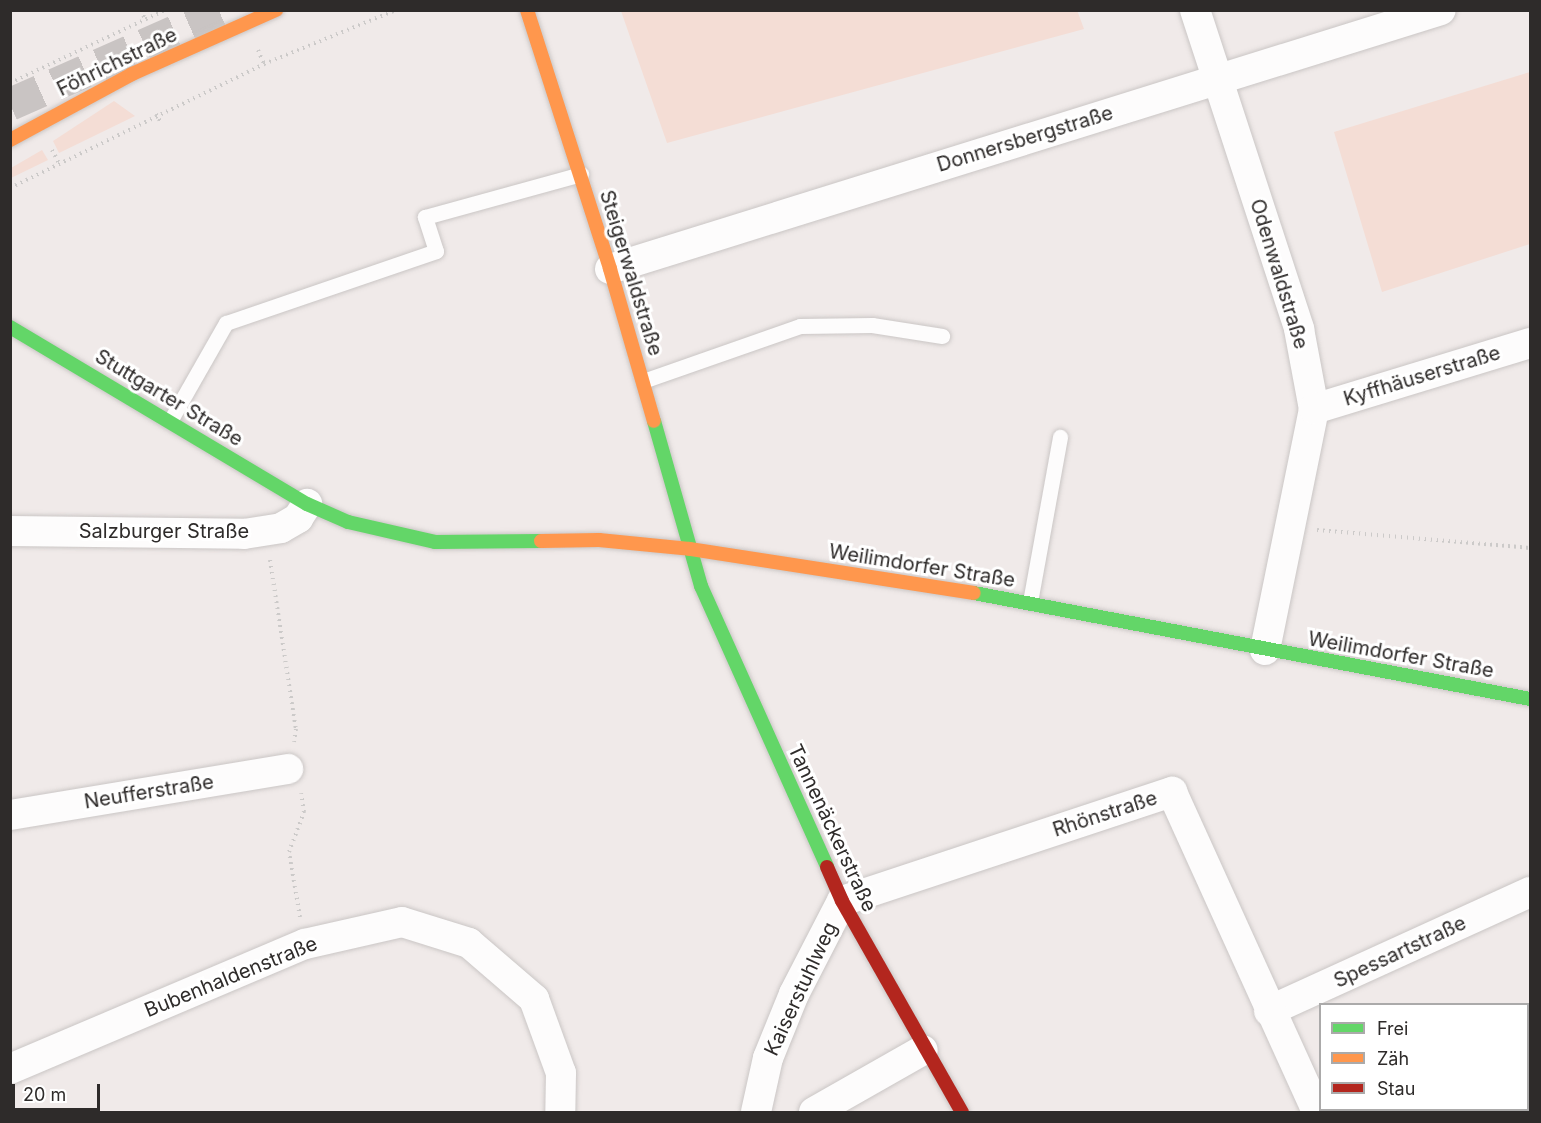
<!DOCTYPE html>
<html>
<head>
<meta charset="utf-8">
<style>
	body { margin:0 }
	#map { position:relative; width:1541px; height:1123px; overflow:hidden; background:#f0eae9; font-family:Inter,sans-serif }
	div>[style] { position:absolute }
	.green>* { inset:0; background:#f4ddd5 }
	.primary-tunnel>* { height:33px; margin-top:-16.5px; transform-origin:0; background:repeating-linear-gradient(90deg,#c9c4c3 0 33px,transparent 0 49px) }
	.path>* { height:4px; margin-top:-2px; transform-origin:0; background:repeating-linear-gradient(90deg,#cccac9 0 1.5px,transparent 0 6px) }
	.roads { filter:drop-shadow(0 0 2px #cac6c5) drop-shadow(0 0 2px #cac6c5) }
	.lane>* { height:15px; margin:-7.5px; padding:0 7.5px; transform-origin:7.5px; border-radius:7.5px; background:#fdfcfc }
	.street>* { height:30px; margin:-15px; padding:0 15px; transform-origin:15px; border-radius:15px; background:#fdfcfc }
	.fast>* { height:14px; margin:-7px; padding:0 7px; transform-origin:7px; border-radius:7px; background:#63d668 }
	.slow>* { height:14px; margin:-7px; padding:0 7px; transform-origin:7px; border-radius:7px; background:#ff974d }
	.jam>* { height:14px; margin:-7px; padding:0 7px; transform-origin:7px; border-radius:7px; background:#b3261e }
	span { translate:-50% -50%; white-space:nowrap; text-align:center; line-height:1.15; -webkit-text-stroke:6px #fff; paint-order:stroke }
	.street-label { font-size:20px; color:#2e2b2a }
	.frame { position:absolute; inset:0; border:12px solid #2e2b2a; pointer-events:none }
	.legend { position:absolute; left:1319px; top:1003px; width:210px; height:108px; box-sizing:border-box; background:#fff; border:2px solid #abaaaa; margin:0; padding:8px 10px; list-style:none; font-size:18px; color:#2e2b2a }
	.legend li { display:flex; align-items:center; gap:12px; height:30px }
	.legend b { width:30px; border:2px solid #abaaaa }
	.scale { position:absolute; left:12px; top:1084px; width:88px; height:27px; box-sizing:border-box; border:3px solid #2e2b2a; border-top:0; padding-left:8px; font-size:18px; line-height:21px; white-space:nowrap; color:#2e2b2a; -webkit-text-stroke:4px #fff; paint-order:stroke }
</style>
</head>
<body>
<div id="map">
	<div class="green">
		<i style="clip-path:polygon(1077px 10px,1084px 29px,667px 143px,621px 11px)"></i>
		<i style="clip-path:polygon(1530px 72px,1530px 244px,1382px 292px,1334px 132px)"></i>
		<i style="clip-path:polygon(114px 101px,135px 116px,59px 153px,53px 141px)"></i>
		<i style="clip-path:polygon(42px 150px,48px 160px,11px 178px,11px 168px)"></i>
	</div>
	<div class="primary-tunnel">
		<i style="left:10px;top:104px;width:233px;rotate:-23.8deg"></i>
	</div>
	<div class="path">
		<i style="left:141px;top:10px;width:10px;rotate:66deg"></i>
		<i style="left:258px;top:50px;width:15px;rotate:67deg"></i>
		<i style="left:10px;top:83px;width:171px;rotate:-25.2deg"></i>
		<i style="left:156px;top:114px;width:8px;rotate:60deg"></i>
		<i style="left:52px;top:150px;width:15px;rotate:62deg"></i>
		<i style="left:10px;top:188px;width:283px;rotate:-26deg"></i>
		<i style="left:264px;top:64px;width:143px;rotate:-22.2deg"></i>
		<i style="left:1317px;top:530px;width:214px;rotate:4.8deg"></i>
		<i style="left:270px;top:560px;width:171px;rotate:81.3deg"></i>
		<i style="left:296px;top:729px;width:13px;rotate:99deg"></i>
		<i style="left:300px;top:917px;width:66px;rotate:-99.6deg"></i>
		<i style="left:289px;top:852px;width:43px;rotate:-69.4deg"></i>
		<i style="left:304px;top:812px;width:19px;rotate:-99deg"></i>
	</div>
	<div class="roads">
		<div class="lane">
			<i style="left:643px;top:381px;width:166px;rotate:-19.3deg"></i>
			<i style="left:800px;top:326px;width:72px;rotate:-0.8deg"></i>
			<i style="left:872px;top:325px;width:71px;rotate:8.9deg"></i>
			<i style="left:170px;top:421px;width:113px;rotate:-60.3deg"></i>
			<i style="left:226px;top:323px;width:222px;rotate:-18.9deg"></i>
			<i style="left:436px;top:251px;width:36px;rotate:-108deg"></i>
			<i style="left:425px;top:217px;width:162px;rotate:-15.4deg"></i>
			<i style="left:1030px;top:602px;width:168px;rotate:-79.7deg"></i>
		</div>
		<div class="street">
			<i style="left:1195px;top:10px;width:336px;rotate:71.9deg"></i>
			<i style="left:1299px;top:329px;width:81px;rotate:79.4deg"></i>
			<i style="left:1314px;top:409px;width:246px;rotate:101.5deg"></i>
			<i style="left:610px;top:269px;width:870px;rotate:-17.31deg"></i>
			<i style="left:1314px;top:409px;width:226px;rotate:-17deg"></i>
			<i style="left:10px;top:531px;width:234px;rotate:0.7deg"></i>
			<i style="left:244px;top:534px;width:37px;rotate:-9deg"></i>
			<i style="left:281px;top:528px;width:20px;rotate:-30deg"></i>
			<i style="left:298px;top:518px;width:17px;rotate:-57deg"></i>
			<i style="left:10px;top:815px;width:282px;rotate:-9.4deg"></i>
			<i style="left:1269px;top:1011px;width:287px;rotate:-24.5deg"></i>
			<i style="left:10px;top:1069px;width:320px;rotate:-23deg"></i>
			<i style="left:305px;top:944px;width:99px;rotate:-12.8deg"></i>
			<i style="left:402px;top:922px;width:70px;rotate:17.4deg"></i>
			<i style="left:469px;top:943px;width:86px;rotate:40.7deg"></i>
			<i style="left:534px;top:999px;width:79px;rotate:70deg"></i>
			<i style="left:561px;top:1073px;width:39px;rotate:91deg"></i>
			<i style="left:756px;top:1112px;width:55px;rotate:-77.5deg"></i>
			<i style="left:768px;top:1058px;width:69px;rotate:-67.9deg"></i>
			<i style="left:794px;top:994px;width:105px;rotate:-62.7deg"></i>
			<i style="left:842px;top:901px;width:348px;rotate:-18.3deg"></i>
			<i style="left:1172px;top:792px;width:351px;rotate:65.6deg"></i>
			<i style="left:814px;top:1112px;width:125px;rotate:-29.6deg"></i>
		</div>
		<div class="fast">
			<i style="left:10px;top:327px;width:346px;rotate:30.8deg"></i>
			<i style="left:307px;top:504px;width:45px;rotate:23.7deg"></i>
			<i style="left:348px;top:522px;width:89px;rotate:12.9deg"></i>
			<i style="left:435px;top:542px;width:106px;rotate:-0.5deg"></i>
			<i style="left:654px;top:421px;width:172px;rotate:74.1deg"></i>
			<i style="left:701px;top:586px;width:308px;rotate:65.8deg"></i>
			<i style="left:974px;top:593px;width:566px;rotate:10.79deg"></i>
		</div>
		<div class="slow">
			<i style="left:527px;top:10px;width:272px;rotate:72.2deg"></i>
			<i style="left:610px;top:269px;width:158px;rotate:73.9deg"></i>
			<i style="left:10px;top:140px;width:139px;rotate:-28.4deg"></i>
			<i style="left:132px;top:74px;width:158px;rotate:-24deg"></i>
			<i style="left:541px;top:541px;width:58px;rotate:-1deg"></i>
			<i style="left:599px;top:540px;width:91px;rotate:5.6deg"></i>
			<i style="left:690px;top:549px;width:287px;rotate:8.8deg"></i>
		</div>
		<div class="jam">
			<i style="left:827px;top:867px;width:37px;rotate:66deg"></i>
			<i style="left:842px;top:901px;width:243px;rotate:60.4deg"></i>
		</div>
	</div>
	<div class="street-label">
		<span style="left:117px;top:62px;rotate:-26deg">Föhrichstraße</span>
		<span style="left:1025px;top:139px;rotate:-17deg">Donnersbergstraße</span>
		<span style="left:631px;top:273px;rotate:73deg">Steigerwaldstraße</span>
		<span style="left:1279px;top:274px;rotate:73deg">Odenwaldstraße</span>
		<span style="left:1422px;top:376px;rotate:-17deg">Kyffhäuserstraße</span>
		<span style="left:169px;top:398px;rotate:31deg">Stuttgarter Straße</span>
		<span style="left:164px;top:531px">Salzburger Straße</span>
		<span style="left:922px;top:566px;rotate:9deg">Weilimdorfer Straße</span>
		<span style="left:1401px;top:655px;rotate:10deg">Weilimdorfer Straße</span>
		<span style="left:149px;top:792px;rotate:-9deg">Neufferstraße</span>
		<span style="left:1105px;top:814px;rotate:-18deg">Rhönstraße</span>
		<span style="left:832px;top:828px;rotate:65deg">Tannenäckerstraße</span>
		<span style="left:1400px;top:952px;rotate:-25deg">Spessartstraße</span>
		<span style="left:231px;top:977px;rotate:-22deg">Bubenhaldenstraße</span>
		<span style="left:801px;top:989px;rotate:-65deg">Kaiserstuhlweg</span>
	</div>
	<div class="frame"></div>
	<ul class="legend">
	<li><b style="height:8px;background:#63d668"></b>Frei</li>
	<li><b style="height:8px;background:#ff974d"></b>Zäh</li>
	<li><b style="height:8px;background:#b3261e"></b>Stau</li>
	</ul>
	<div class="scale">20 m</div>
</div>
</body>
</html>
